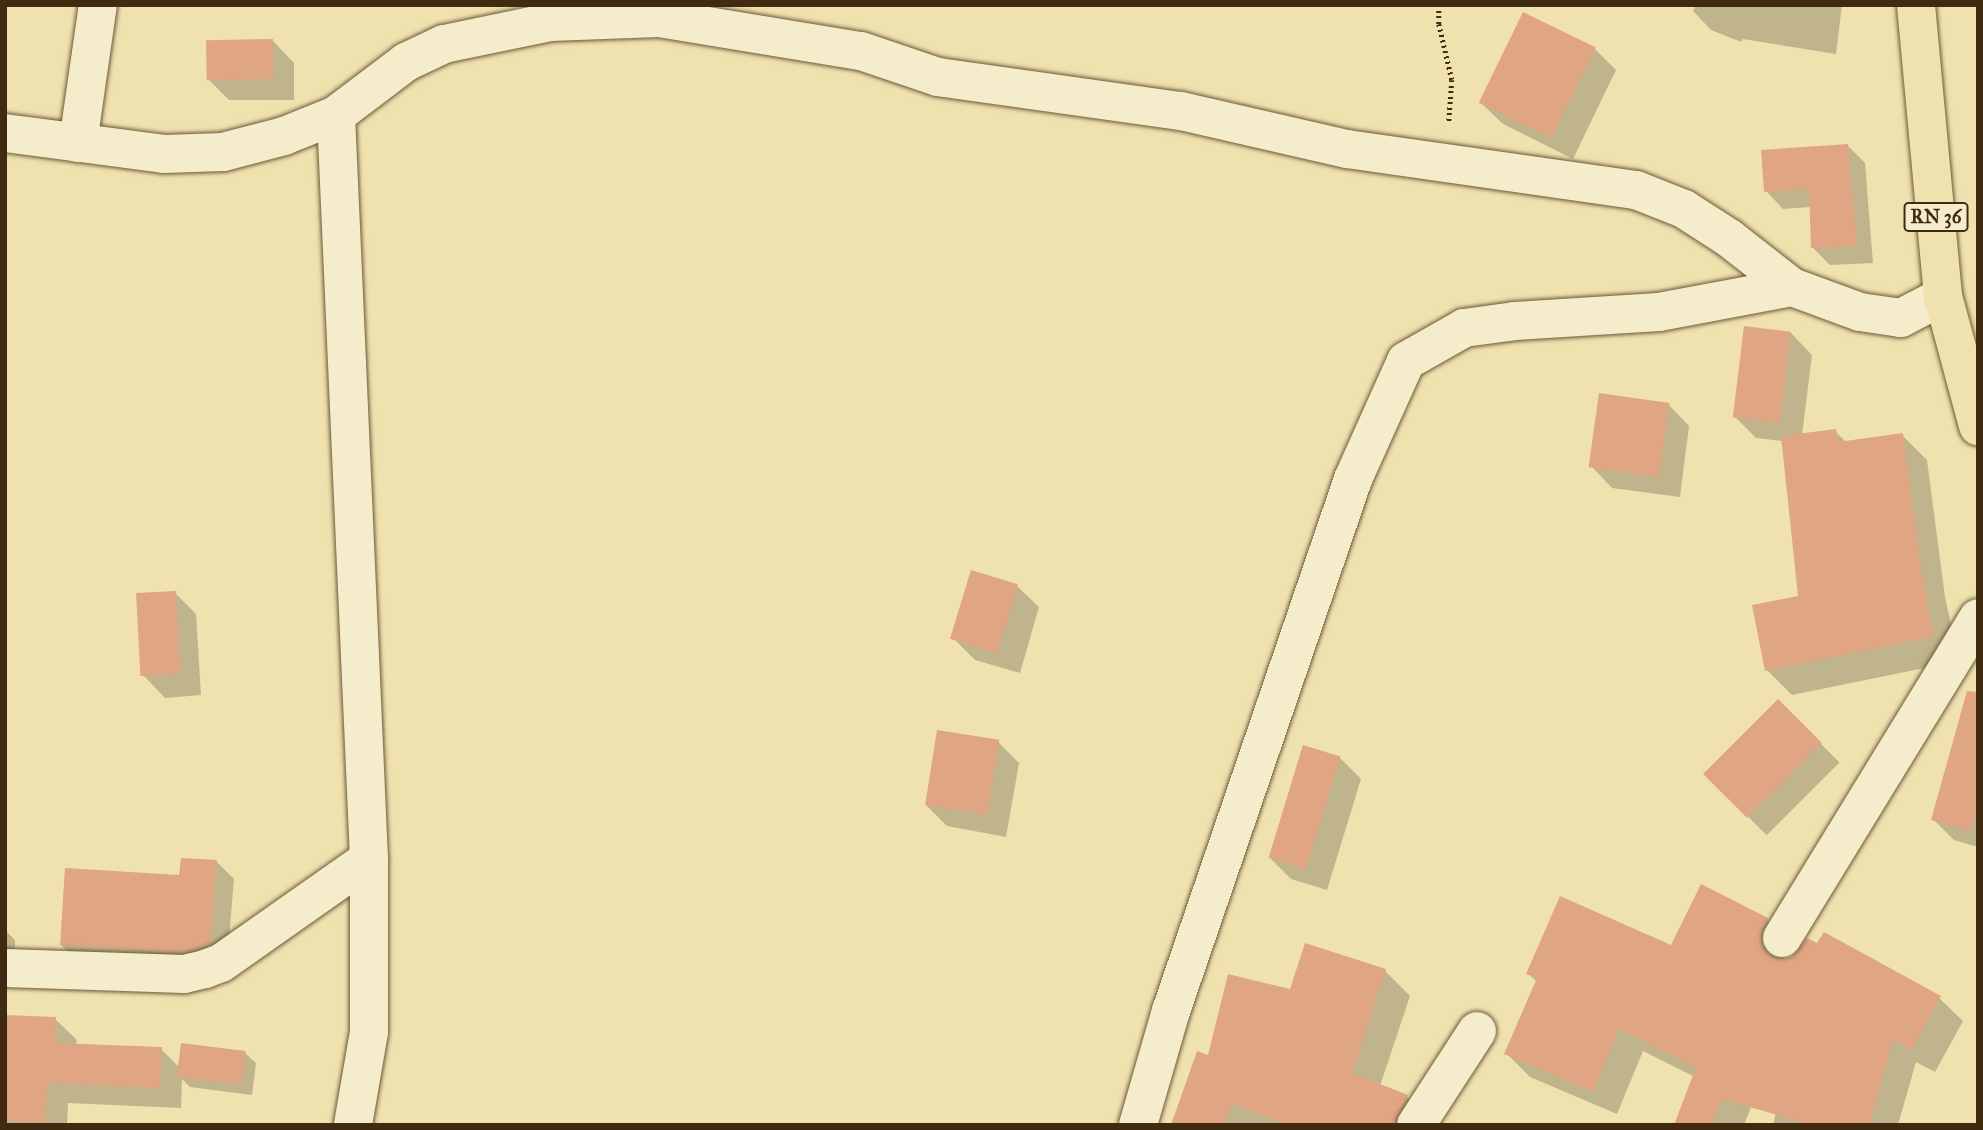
<!DOCTYPE html>
<html>
<head>
<meta charset="utf-8">
<style>
	body { margin:0 }
	#map { position:relative; width:1983px; height:1130px; overflow:hidden; background:#f0e2af; font-family:"IM FELL Great Primer",serif }
	div>[style] { position:absolute }
	.shadow>* { inset:0; background:#0003; transform-origin:0 0 }
	.building>* { inset:0; background:#e0a583; transform-origin:0 0 }
	.path>* { height:4.5px; margin-top:-2.25px; transform-origin:0; background:repeating-linear-gradient(90deg,#402b11 0 2px,transparent 0 5.5px) }
	.roads { filter:drop-shadow(0 0 2px #6c5938) drop-shadow(0 0 2px #6c5938) }
	.minor>* { height:38px; margin:-19px; padding:0 19px; transform-origin:19px; border-radius:19px; background:#f5eccb }
	.primary>* { height:38px; margin:-19px; padding:0 19px; transform-origin:19px; border-radius:19px; background:#f0e2af }
	span { translate:-50% -50%; white-space:nowrap; text-align:center; line-height:1.15; -webkit-text-stroke:6px #f5eccb; paint-order:stroke }
	.shield-label span { padding:2px 5px; background:#f5eccb; border:2px solid; border-radius:5px; -webkit-text-stroke-width:0 }
	.shield-label { font-size:19px; color:#402b11; font-weight:700 }
	.frame { position:absolute; inset:0; border:7px solid #402b11; pointer-events:none }
</style>
</head>
<body>
<div id="map">
	<div class="shadow">
		<i style="clip-path:polygon(1696px 5px,1842px 5px,1836px 54px,1743px 39px,1741px 42px,1711px 30px,1693px 11px)"></i>
		<i style="clip-path:polygon(273px 41px,294px 63px,294px 100px,229px 100px,208px 79px)"></i>
		<i style="clip-path:polygon(1595px 49px,1616px 70px,1573px 159px,1503px 124px,1481px 103px)"></i>
		<i style="clip-path:polygon(1847px 145px,1865px 163px,1873px 263px,1830px 265px,1813px 248px,1811px 207px,1783px 209px,1766px 191px)"></i>
		<i style="clip-path:polygon(1791px 333px,1812px 355px,1802px 435px,1835px 431px,1847px 443px,1902px 435px,1927px 460px,1945px 597px,1959px 661px,1792px 695px,1767px 670px,1799px 597px,1783px 441px,1756px 438px,1735px 417px)"></i>
		<i style="clip-path:polygon(1668px 404px,1689px 426px,1680px 497px,1612px 488px,1591px 466px)"></i>
		<i style="clip-path:polygon(1017px 586px,1039px 607px,1020px 673px,975px 660px,954px 639px)"></i>
		<i style="clip-path:polygon(175px 593px,196px 614px,201px 695px,165px 698px,144px 676px)"></i>
		<i style="left:1778px;top:701px;width:87px;height:103px;rotate:45deg"></i>
		<i style="clip-path:polygon(998px 742px,1019px 763px,1006px 837px,947px 826px,925px 804px)"></i>
		<i style="clip-path:polygon(1978px 745px,1978px 847px,1954px 840px,1933px 819px)"></i>
		<i style="clip-path:polygon(1339px 757px,1361px 779px,1327px 890px,1291px 879px,1270px 858px)"></i>
		<i style="clip-path:polygon(217px 862px,234px 879px,227px 961px,79px 962px,61px 945px,181px 877px)"></i>
		<i style="clip-path:polygon(1702px 887px,1767px 920px,1791px 943px,1783px 961px,1939px 998px,1963px 1021px,1935px 1072px,1916px 1062px,1898px 1125px,1773px 1125px,1802px 998px,1794px 996px,1744px 1125px,1676px 1125px,1695px 1077px,1643px 1051px,1617px 1114px,1530px 1077px,1506px 1053px,1537px 982px,1528px 973px,1672px 947px)"></i>
		<i style="clip-path:polygon(5px 930px,15px 940px,15px 971px,5px 985px)"></i>
		<i style="clip-path:polygon(1385px 971px,1410px 996px,1380px 1086px,1407px 1097px,1432px 1122px,1430px 1125px,1173px 1125px,1209px 1058px,1291px 991px)"></i>
		<i style="clip-path:polygon(5px 1016px,55px 1019px,77px 1040px,76px 1045px,161px 1049px,180px 1068px,245px 1053px,256px 1063px,252px 1095px,190px 1087px,182px 1079px,181px 1108px,68px 1103px,67px 1125px,5px 1125px)"></i>
	</div>
	<div class="building">
		<i style="left:1523px;top:12px;width:81px;height:101px;rotate:26deg"></i>
		<i style="left:273px;top:39px;width:40px;height:67px;rotate:89deg"></i>
		<i style="clip-path:polygon(1848px 144px,1857px 246px,1811px 248px,1809px 189px,1764px 192px,1761px 150px)"></i>
		<i style="left:1744px;top:326px;width:47px;height:92px;rotate:7deg"></i>
		<i style="left:1599px;top:393px;width:71px;height:75px;rotate:8deg"></i>
		<i style="clip-path:polygon(1836px 429px,1838px 442px,1903px 433px,1921px 570px,1934px 636px,1765px 671px,1752px 605px,1798px 596px,1781px 436px)"></i>
		<i style="left:971px;top:570px;width:49px;height:72px;rotate:17deg"></i>
		<i style="left:176px;top:591px;width:83px;height:40px;rotate:87deg"></i>
		<i style="clip-path:polygon(1967px 691px,1978px 692px,1978px 803px,1970px 831px,1931px 820px)"></i>
		<i style="left:1778px;top:699px;width:62px;height:106px;rotate:45deg"></i>
		<i style="left:937px;top:730px;width:63px;height:76px;rotate:9deg"></i>
		<i style="left:1303px;top:745px;width:39px;height:118px;rotate:17deg"></i>
		<i style="clip-path:polygon(181px 858px,217px 860px,210px 944px,182px 952px,60px 945px,65px 868px,179px 875px)"></i>
		<i style="clip-path:polygon(1701px 884px,1768px 918px,1760px 938px,1763px 949px,1771px 957px,1782px 960px,1792px 957px,1807px 938px,1817px 943px,1824px 932px,1941px 996px,1911px 1050px,1893px 1040px,1869px 1125px,1812px 1125px,1722px 1099px,1712px 1125px,1674px 1125px,1696px 1067px,1619px 1029px,1593px 1092px,1504px 1054px,1537px 978px,1526px 974px,1560px 896px,1671px 945px)"></i>
		<i style="clip-path:polygon(1305px 943px,1386px 969px,1352px 1073px,1408px 1095px,1394px 1125px,1287px 1125px,1232px 1103px,1224px 1125px,1171px 1125px,1197px 1051px,1208px 1055px,1228px 974px,1290px 989px)"></i>
		<i style="clip-path:polygon(5px 1015px,56px 1017px,55px 1043px,162px 1047px,160px 1088px,47px 1083px,45px 1123px,5px 1120px)"></i>
		<i style="left:181px;top:1043px;width:65px;height:34px;rotate:7deg"></i>
	</div>
	<div class="path">
		<i style="left:1439px;top:5px;width:19px;rotate:90deg"></i>
		<i style="left:1439px;top:24px;width:57px;rotate:76.9deg"></i>
		<i style="left:1452px;top:80px;width:42px;rotate:94.1deg"></i>
	</div>
	<div class="roads">
		<div class="minor">
			<i style="left:336px;top:115px;width:745px;rotate:87.46deg"></i>
			<i style="left:369px;top:859px;width:173px;rotate:90deg"></i>
			<i style="left:369px;top:1032px;width:94px;rotate:99.8deg"></i>
			<i style="left:5px;top:133px;width:160px;rotate:7.5deg"></i>
			<i style="left:164px;top:154px;width:59px;rotate:-1.9deg"></i>
			<i style="left:223px;top:152px;width:63px;rotate:-14.7deg"></i>
			<i style="left:284px;top:136px;width:56px;rotate:-22deg"></i>
			<i style="left:336px;top:115px;width:88px;rotate:-37.1deg"></i>
			<i style="left:406px;top:62px;width:42px;rotate:-25.3deg"></i>
			<i style="left:444px;top:44px;width:108px;rotate:-11.7deg"></i>
			<i style="left:550px;top:22px;width:109px;rotate:-2.1deg"></i>
			<i style="left:659px;top:18px;width:205px;rotate:9.3deg"></i>
			<i style="left:861px;top:51px;width:81px;rotate:18.7deg"></i>
			<i style="left:938px;top:77px;width:245px;rotate:8deg"></i>
			<i style="left:1181px;top:111px;width:170px;rotate:12.9deg"></i>
			<i style="left:1347px;top:149px;width:292px;rotate:8.1deg"></i>
			<i style="left:1636px;top:190px;width:52px;rotate:21.6deg"></i>
			<i style="left:1684px;top:209px;width:54px;rotate:32.8deg"></i>
			<i style="left:1729px;top:238px;width:80px;rotate:37.9deg"></i>
			<i style="left:1792px;top:287px;width:72px;rotate:20.2deg"></i>
			<i style="left:1860px;top:312px;width:41px;rotate:8.3deg"></i>
			<i style="left:1901px;top:318px;width:47px;rotate:-27.6deg"></i>
			<i style="left:78px;top:143px;width:139px;rotate:-81.8deg"></i>
			<i style="left:1782px;top:938px;width:375px;rotate:-58.5deg"></i>
			<i style="left:5px;top:968px;width:179px;rotate:1.9deg"></i>
			<i style="left:184px;top:974px;width:22px;rotate:-13deg"></i>
			<i style="left:205px;top:969px;width:17px;rotate:-21deg"></i>
			<i style="left:221px;top:963px;width:181px;rotate:-35.1deg"></i>
			<i style="left:1138px;top:1125px;width:119px;rotate:-73.9deg"></i>
			<i style="left:1171px;top:1011px;width:562px;rotate:-71.11deg"></i>
			<i style="left:1353px;top:479px;width:129px;rotate:-65.8deg"></i>
			<i style="left:1406px;top:361px;width:67px;rotate:-29.6deg"></i>
			<i style="left:1464px;top:328px;width:51px;rotate:-7.8deg"></i>
			<i style="left:1515px;top:321px;width:144px;rotate:-3.6deg"></i>
			<i style="left:1659px;top:312px;width:135px;rotate:-10.6deg"></i>
			<i style="left:1416px;top:1125px;width:112px;rotate:-57deg"></i>
		</div>
		<div class="primary">
			<i style="left:1916px;top:5px;width:292px;rotate:84.7deg"></i>
			<i style="left:1943px;top:296px;width:135px;rotate:74.9deg"></i>
		</div>
	</div>
	<div class="shield-label">
		<span style="left:1936px;top:217px">RN 36</span>
	</div>
	<div class="frame"></div>
</div>
</body>
</html>
